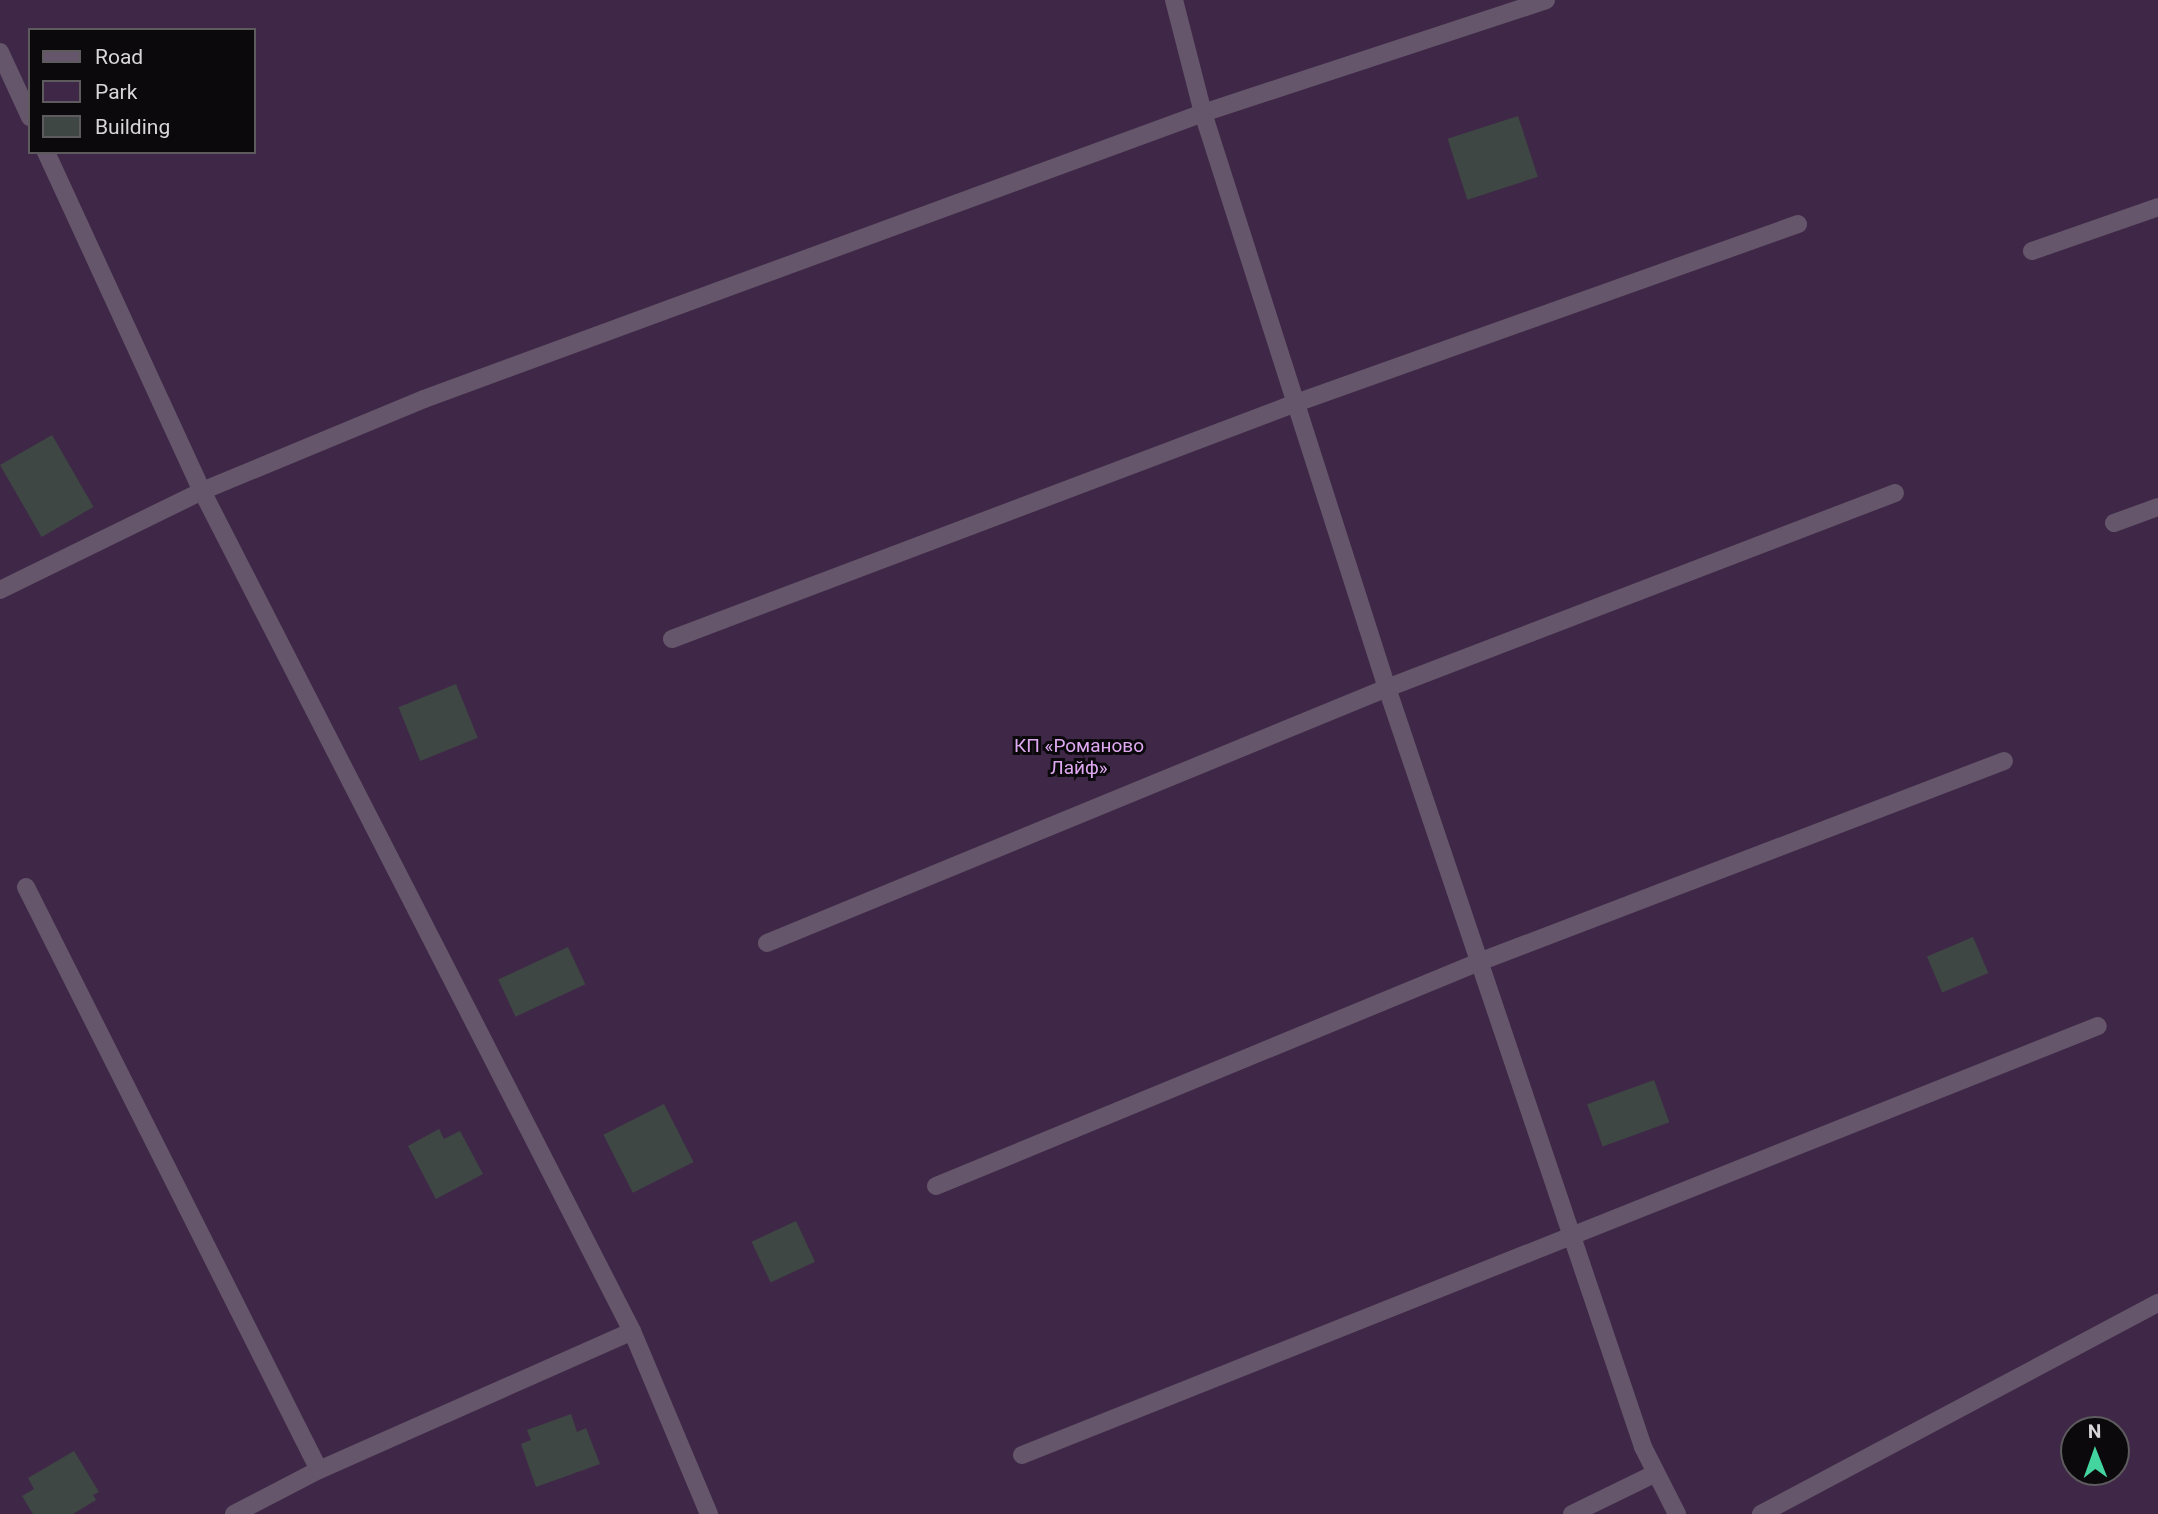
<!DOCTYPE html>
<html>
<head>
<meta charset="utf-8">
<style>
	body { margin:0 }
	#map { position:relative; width:2158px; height:1514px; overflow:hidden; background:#231e25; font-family:Roboto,sans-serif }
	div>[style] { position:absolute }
	.green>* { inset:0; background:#3f2847 }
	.building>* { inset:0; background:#3e4743; transform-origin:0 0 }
	.minor>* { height:18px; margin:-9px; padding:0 9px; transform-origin:9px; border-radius:9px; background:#65566b }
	span { translate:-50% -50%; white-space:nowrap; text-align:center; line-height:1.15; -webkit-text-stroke:6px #0b090c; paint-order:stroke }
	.park-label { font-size:19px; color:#dea9f1 }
	.legend { position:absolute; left:28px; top:28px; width:228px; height:126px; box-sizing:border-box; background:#0b090c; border:2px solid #5d5b5e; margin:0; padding:9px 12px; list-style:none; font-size:21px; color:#d9d6da }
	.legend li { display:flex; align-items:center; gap:14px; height:35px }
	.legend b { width:35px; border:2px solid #5d5b5e }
	.north { position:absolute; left:2060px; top:1416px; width:70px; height:70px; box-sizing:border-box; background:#0b090c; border:2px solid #5d5b5e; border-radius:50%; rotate:359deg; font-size:19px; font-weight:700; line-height:28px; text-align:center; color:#d9d6da }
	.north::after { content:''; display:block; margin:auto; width:24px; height:32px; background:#43d4a0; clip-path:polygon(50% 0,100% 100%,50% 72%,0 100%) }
</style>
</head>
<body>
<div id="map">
	<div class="green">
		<i style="clip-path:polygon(evenodd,0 0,2158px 0,2158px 1514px,0 1514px,0 0,30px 30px,254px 30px,254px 152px,30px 152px,30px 30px,0 0,2074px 1430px,2116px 1430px,2116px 1472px,2074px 1472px,2074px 1430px)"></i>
	</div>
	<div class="building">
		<i style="left:1518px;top:116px;width:64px;height:74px;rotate:72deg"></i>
		<i style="left:52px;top:435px;width:83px;height:60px;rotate:60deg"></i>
		<i style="left:456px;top:684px;width:58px;height:62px;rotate:68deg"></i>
		<i style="left:1973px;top:937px;width:39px;height:50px;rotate:67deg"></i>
		<i style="left:568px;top:947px;width:41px;height:77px;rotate:65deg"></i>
		<i style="left:1654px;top:1080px;width:45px;height:71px;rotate:70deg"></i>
		<i style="left:664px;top:1104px;width:65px;height:68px;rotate:63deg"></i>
		<i style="clip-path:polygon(439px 1129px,444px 1139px,460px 1131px,483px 1174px,436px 1199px,408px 1146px)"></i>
		<i style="left:796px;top:1221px;width:45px;height:49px;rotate:65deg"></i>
		<i style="clip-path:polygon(571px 1414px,577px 1432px,586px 1428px,600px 1464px,536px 1487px,521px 1444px,531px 1440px,527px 1430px)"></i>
		<i style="clip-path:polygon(74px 1451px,99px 1492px,93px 1495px,96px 1500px,73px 1514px,33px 1514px,22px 1496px,34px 1489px,28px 1478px)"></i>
	</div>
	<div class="minor">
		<i style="left:1174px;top:0;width:117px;rotate:75.6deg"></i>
		<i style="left:1203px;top:113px;width:604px;rotate:72.26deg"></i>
		<i style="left:1387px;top:688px;width:801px;rotate:71.36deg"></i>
		<i style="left:1643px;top:1447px;width:75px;rotate:63.1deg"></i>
		<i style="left:0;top:52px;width:72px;rotate:65.2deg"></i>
		<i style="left:46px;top:152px;width:373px;rotate:65.3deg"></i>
		<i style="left:202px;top:491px;width:240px;rotate:-22.5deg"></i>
		<i style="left:424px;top:399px;width:830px;rotate:-20.16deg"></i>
		<i style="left:1203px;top:113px;width:361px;rotate:-18.2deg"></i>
		<i style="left:2032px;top:251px;width:133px;rotate:-19.2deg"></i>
		<i style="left:2114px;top:523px;width:47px;rotate:-20deg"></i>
		<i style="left:0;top:590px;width:225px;rotate:-26.1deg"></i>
		<i style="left:202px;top:491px;width:944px;rotate:62.89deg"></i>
		<i style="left:672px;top:639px;width:667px;rotate:-20.72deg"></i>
		<i style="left:1296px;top:403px;width:533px;rotate:-19.62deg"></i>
		<i style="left:26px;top:887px;width:652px;rotate:63.32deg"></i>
		<i style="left:767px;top:943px;width:670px;rotate:-22.36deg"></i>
		<i style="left:1387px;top:688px;width:544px;rotate:-21deg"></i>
		<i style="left:936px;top:1186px;width:587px;rotate:-22.42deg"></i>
		<i style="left:1479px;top:962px;width:562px;rotate:-20.95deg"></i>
		<i style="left:1022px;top:1455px;width:1158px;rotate:-21.74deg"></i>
		<i style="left:234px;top:1514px;width:96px;rotate:-27.4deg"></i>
		<i style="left:319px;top:1470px;width:342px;rotate:-23.9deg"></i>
		<i style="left:632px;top:1331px;width:199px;rotate:67.2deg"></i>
		<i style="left:1572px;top:1514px;width:93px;rotate:-26deg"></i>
		<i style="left:1761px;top:1514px;width:450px;rotate:-28deg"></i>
	</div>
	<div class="park-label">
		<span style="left:1079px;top:757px">КП «Романово<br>Лайф»</span>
	</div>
	<ul class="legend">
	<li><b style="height:9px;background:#65566b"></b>Road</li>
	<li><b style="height:19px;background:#3f2847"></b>Park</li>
	<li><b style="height:19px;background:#3e4743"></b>Building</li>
	</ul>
	<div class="north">N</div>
</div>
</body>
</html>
